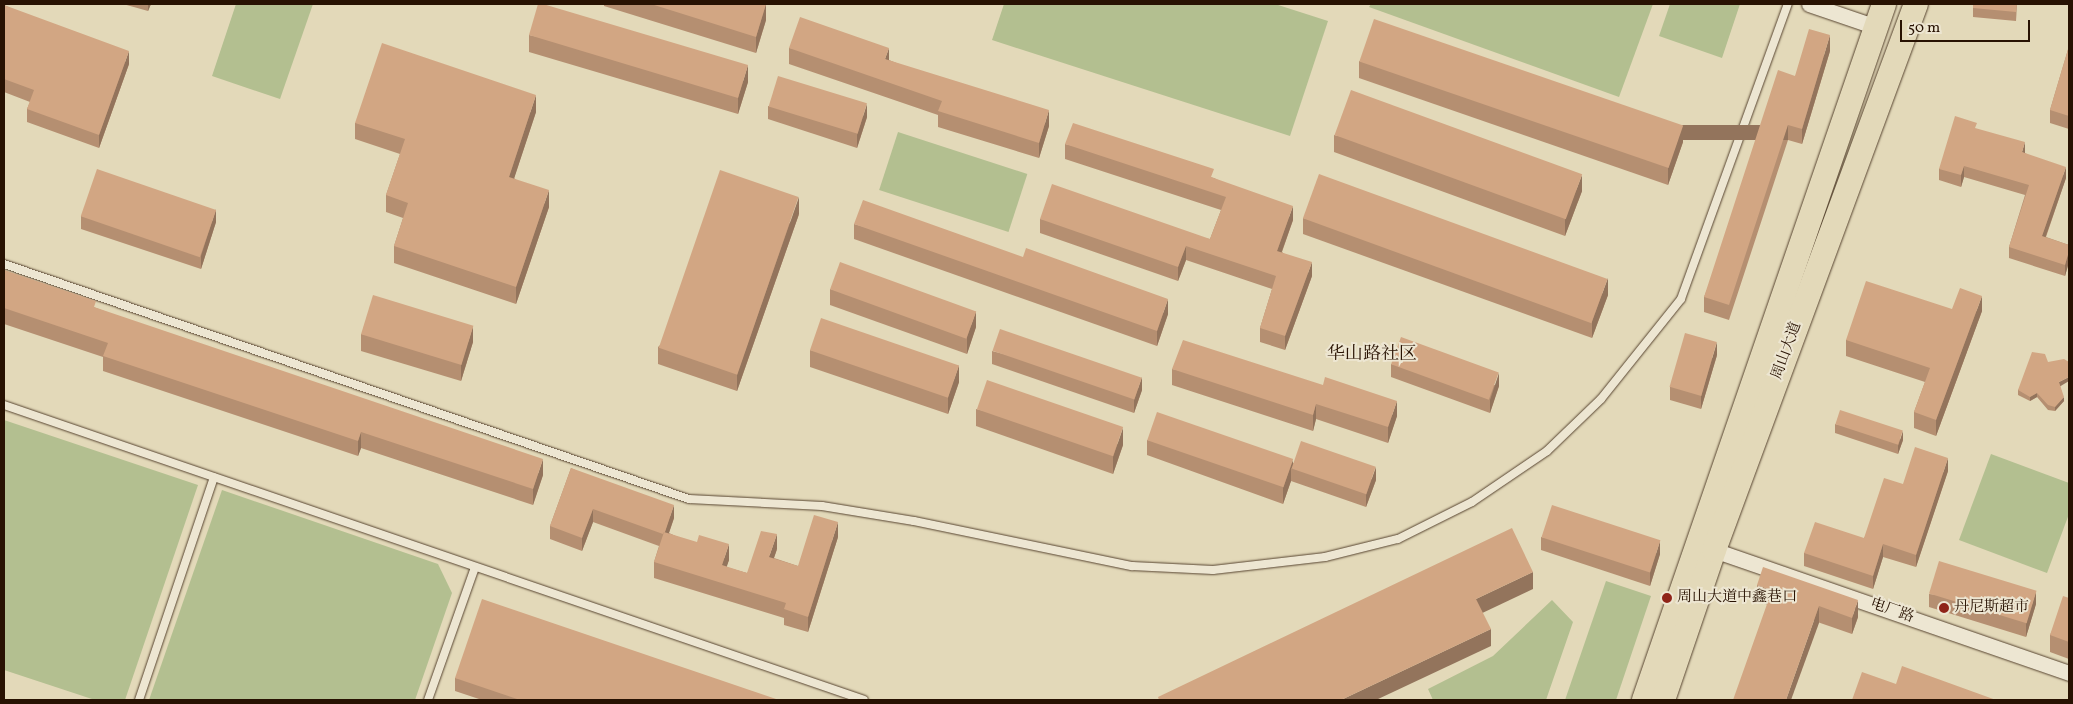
<!DOCTYPE html>
<html>
<head>
<meta charset="utf-8">
<style>
	body { margin:0 }
	#map { position:relative; width:2073px; height:704px; overflow:hidden; background:#e3d9b9; font-family:Vollkorn,"Noto Serif SC",serif }
	div>[style] { position:absolute }
	.green>* { inset:0; background:#b3bf90; transform-origin:0 0 }
	.roads { filter:drop-shadow(0 0 1px #574430) drop-shadow(0 0 1px #574430) }
	.lane>* { height:8px; margin:-4px; padding:0 4px; transform-origin:4px; border-radius:4px; background:#ede6d2 }
	.street>* { height:15px; margin:-7.5px; padding:0 7.5px; transform-origin:7.5px; border-radius:7.5px; background:#ede6d2 }
	.primary>* { height:24px; margin:-12px; padding:0 12px; transform-origin:12px; border-radius:12px; background:#e3d9b9 }
	.wall>* { inset:0; background:#b58f71 }
	.shaded-wall>* { inset:0; background:#93745c; transform-origin:0 0 }
	.building>* { inset:0; background:#d2a683; transform-origin:0 0 }
	.dots>* { width:14px; height:14px; translate:-50% -50%; box-sizing:border-box; border:2px solid #ede6d2; border-radius:50% }
	span { translate:-50% -50%; white-space:nowrap; text-align:center; line-height:1.15; -webkit-text-stroke:4px #ede6d2; paint-order:stroke }
	.street-label { font-size:15px; color:#281202 }
	.poi-label { font-size:15px; color:#281202 }
	.left { translate:0 -50%; text-align:left }
	.quarter-label { font-size:18px; color:#281202 }
	.frame { position:absolute; inset:0; border:5px solid #281202; pointer-events:none }
	.scale { position:absolute; left:1900px; top:20px; width:130px; height:22px; box-sizing:border-box; border:2px solid #281202; border-top:0; padding-left:6px; font-size:15px; line-height:18px; white-space:nowrap; color:#281202; -webkit-text-stroke:4px #ede6d2; paint-order:stroke }
</style>
</head>
<body>
<div id="map">
	<div class="green">
		<i style="clip-path:polygon(236px 4px,313px 4px,280px 99px,212px 76px)"></i>
		<i style="clip-path:polygon(1004px 4px,1275px 4px,1328px 21px,1290px 136px,992px 40px)"></i>
		<i style="clip-path:polygon(1371px 4px,1653px 4px,1619px 97px,1369px 7px)"></i>
		<i style="clip-path:polygon(1670px 4px,1740px 4px,1722px 58px,1659px 36px)"></i>
		<i style="left:898px;top:132px;width:136px;height:61px;rotate:18deg"></i>
		<i style="clip-path:polygon(4px 420px,198px 485px,125px 700px,95px 700px,4px 670px)"></i>
		<i style="clip-path:polygon(1991px 454px,2069px 483px,2069px 514px,2047px 573px,1959px 540px)"></i>
		<i style="clip-path:polygon(222px 490px,438px 564px,452px 593px,415px 700px,149px 700px)"></i>
		<i style="clip-path:polygon(1606px 581px,1651px 596px,1616px 700px,1565px 700px)"></i>
		<i style="clip-path:polygon(1552px 600px,1573px 622px,1546px 700px,1433px 700px,1428px 689px,1493px 656px)"></i>
	</div>
	<div class="roads">
		<div class="lane">
			<i style="left:4px;top:264px;width:724px;rotate:18.94deg"></i>
			<i style="left:689px;top:499px;width:133px;rotate:3deg"></i>
			<i style="left:822px;top:506px;width:93px;rotate:9.3deg"></i>
			<i style="left:914px;top:521px;width:223px;rotate:11.7deg"></i>
			<i style="left:1132px;top:566px;width:81px;rotate:2.8deg"></i>
			<i style="left:1213px;top:570px;width:113px;rotate:-6.6deg"></i>
			<i style="left:1325px;top:557px;width:75px;rotate:-13.9deg"></i>
			<i style="left:1398px;top:539px;width:83px;rotate:-26.6deg"></i>
			<i style="left:1472px;top:502px;width:91px;rotate:-34.2deg"></i>
			<i style="left:1547px;top:451px;width:75px;rotate:-43.9deg"></i>
			<i style="left:1601px;top:399px;width:128px;rotate:-51.3deg"></i>
			<i style="left:1681px;top:299px;width:314px;rotate:-70.1deg"></i>
			<i style="left:4px;top:405px;width:909px;rotate:18.93deg"></i>
			<i style="left:139px;top:700px;width:235px;rotate:-71.4deg"></i>
			<i style="left:428px;top:700px;width:141px;rotate:-70.5deg"></i>
		</div>
		<div class="street">
			<i style="left:1809px;top:4px;width:71px;rotate:18.9deg"></i>
			<i style="left:1714px;top:550px;width:376px;rotate:19.1deg"></i>
		</div>
		<div class="primary">
			<i style="left:1644px;top:700px;width:736px;rotate:-70.97deg"></i>
			<i style="left:1663px;top:700px;width:158px;rotate:-71.2deg"></i>
			<i style="left:1714px;top:550px;width:582px;rotate:-69.7deg"></i>
		</div>
	</div>
	<div class="wall">
		<i style="clip-path:polygon(123px 4px,151px 4px,148px 11px)"></i>
		<i style="clip-path:polygon(604px 4px,766px 4px,766px 20px,756px 53px,604px 6px)"></i>
		<i style="clip-path:polygon(1973px 4px,2017px 4px,2016px 21px,1973px 17px)"></i>
		<i style="clip-path:polygon(4px 5px,129px 64px,99px 148px,27px 122px,27px 109px,30px 102px,4px 92px)"></i>
		<i style="clip-path:polygon(529px 35px,748px 82px,738px 114px,529px 52px)"></i>
		<i style="clip-path:polygon(2069px 46px,2069px 129px,2050px 123px,2050px 110px)"></i>
		<i style="clip-path:polygon(789px 48px,889px 60px,1049px 126px,1039px 158px,938px 127px,938px 115px,789px 64px)"></i>
		<i style="clip-path:polygon(1830px 51px,1802px 144px,1788px 140px,1729px 320px,1704px 312px,1704px 297px,1795px 76px)"></i>
		<i style="clip-path:polygon(1359px 61px,1683px 142px,1668px 185px,1359px 78px)"></i>
		<i style="clip-path:polygon(768px 106px,867px 117px,857px 148px,768px 119px)"></i>
		<i style="clip-path:polygon(536px 112px,514px 178px,549px 207px,516px 304px,394px 263px,394px 246px,403px 218px,386px 212px,386px 195px,400px 154px,355px 139px,355px 123px)"></i>
		<i style="clip-path:polygon(1977px 129px,2025px 153px,2066px 178px,2046px 237px,2069px 245px,2069px 262px,2065px 276px,2009px 258px,2009px 247px,2025px 195px,1964px 177px,1961px 187px,1939px 180px,1939px 169px)"></i>
		<i style="clip-path:polygon(1334px 135px,1582px 191px,1565px 236px,1334px 152px)"></i>
		<i style="clip-path:polygon(1065px 144px,1214px 178px,1293px 220px,1282px 252px,1312px 276px,1285px 350px,1260px 342px,1260px 328px,1272px 289px,1186px 260px,1178px 281px,1040px 233px,1040px 219px,1210px 239px,1221px 210px,1065px 159px)"></i>
		<i style="clip-path:polygon(799px 214px,737px 391px,658px 364px,658px 347px)"></i>
		<i style="clip-path:polygon(81px 216px,216px 222px,201px 269px,81px 229px)"></i>
		<i style="clip-path:polygon(1303px 218px,1608px 295px,1592px 338px,1303px 234px)"></i>
		<i style="clip-path:polygon(854px 224px,1168px 314px,1157px 346px,854px 239px)"></i>
		<i style="clip-path:polygon(4px 270px,96px 308px,543px 475px,533px 505px,361px 448px,358px 456px,103px 371px,103px 357px,4px 324px)"></i>
		<i style="clip-path:polygon(830px 289px,976px 327px,967px 354px,830px 305px)"></i>
		<i style="clip-path:polygon(1952px 309px,1982px 311px,1936px 436px,1914px 428px,1914px 412px,1925px 382px,1846px 356px,1846px 340px)"></i>
		<i style="clip-path:polygon(361px 334px,473px 342px,461px 381px,361px 351px)"></i>
		<i style="clip-path:polygon(810px 350px,959px 382px,948px 414px,810px 367px)"></i>
		<i style="clip-path:polygon(992px 351px,1142px 390px,1134px 413px,992px 364px)"></i>
		<i style="clip-path:polygon(1717px 355px,1701px 409px,1670px 400px,1670px 387px)"></i>
		<i style="clip-path:polygon(2048px 362px,2060px 386px,2064px 401px,2055px 411px,2048px 410px,2037px 397px,2030px 401px,2018px 395px,2018px 390px)"></i>
		<i style="clip-path:polygon(1391px 364px,1499px 386px,1490px 413px,1391px 377px)"></i>
		<i style="clip-path:polygon(1172px 369px,1397px 416px,1388px 443px,1316px 419px,1313px 431px,1172px 385px)"></i>
		<i style="clip-path:polygon(976px 409px,1123px 445px,1113px 474px,976px 426px)"></i>
		<i style="clip-path:polygon(1835px 424px,1903px 440px,1898px 454px,1835px 433px)"></i>
		<i style="clip-path:polygon(1147px 440px,1293px 463px,1376px 480px,1366px 507px,1291px 481px,1283px 504px,1147px 455px)"></i>
		<i style="clip-path:polygon(571px 468px,674px 518px,669px 533px,729px 560px,726px 567px,747px 573px,777px 549px,774px 558px,798px 566px,838px 537px,808px 632px,784px 625px,784px 618px,654px 578px,654px 562px,659px 546px,593px 522px,582px 551px,550px 539px,550px 526px)"></i>
		<i style="clip-path:polygon(1948px 471px,1916px 567px,1883px 557px,1873px 589px,1804px 566px,1804px 553px,1864px 538px,1903px 484px)"></i>
		<i style="clip-path:polygon(1541px 537px,1660px 554px,1650px 586px,1541px 550px)"></i>
		<i style="clip-path:polygon(1757px 585px,1858px 617px,1852px 634px,1757px 601px)"></i>
		<i style="clip-path:polygon(1929px 594px,2036px 604px,2026px 637px,1929px 607px)"></i>
		<i style="clip-path:polygon(2069px 598px,2069px 659px,2050px 652px,2050px 635px)"></i>
		<i style="clip-path:polygon(455px 678px,779px 700px,482px 700px,455px 691px)"></i>
	</div>
	<div class="shaded-wall">
		<i style="clip-path:polygon(148px 4px,151px 4px,148px 11px)"></i>
		<i style="clip-path:polygon(766px 4px,766px 20px,756px 53px,756px 37px)"></i>
		<i style="clip-path:polygon(1830px 35px,1830px 51px,1802px 144px,1802px 129px)"></i>
		<i style="clip-path:polygon(889px 48px,889px 63px,885px 59px)"></i>
		<i style="clip-path:polygon(129px 51px,129px 64px,99px 148px,99px 135px)"></i>
		<i style="clip-path:polygon(748px 65px,748px 82px,738px 114px,738px 98px)"></i>
		<i style="clip-path:polygon(536px 95px,536px 112px,509px 194px,509px 177px)"></i>
		<i style="clip-path:polygon(867px 104px,867px 117px,857px 148px,857px 135px)"></i>
		<i style="clip-path:polygon(1049px 110px,1049px 126px,1039px 158px,1039px 143px)"></i>
		<i style="clip-path:polygon(1683px 125px,1683px 142px,1668px 185px,1668px 168px)"></i>
		<i style="left:1788px;top:125px;width:15px;height:189px;rotate:90deg"></i>
		<i style="clip-path:polygon(2025px 142px,2025px 154px,2022px 152px)"></i>
		<i style="clip-path:polygon(1964px 166px,1964px 177px,1961px 187px,1961px 175px)"></i>
		<i style="clip-path:polygon(2066px 167px,2066px 178px,2042px 247px,2042px 236px)"></i>
		<i style="clip-path:polygon(1582px 175px,1582px 191px,1565px 236px,1565px 219px)"></i>
		<i style="clip-path:polygon(549px 190px,549px 207px,516px 304px,516px 287px)"></i>
		<i style="clip-path:polygon(799px 197px,799px 214px,737px 391px,737px 374px)"></i>
		<i style="clip-path:polygon(1293px 206px,1293px 220px,1277px 265px,1277px 251px)"></i>
		<i style="clip-path:polygon(216px 209px,216px 222px,201px 269px,201px 256px)"></i>
		<i style="clip-path:polygon(1186px 246px,1186px 260px,1178px 281px,1178px 267px)"></i>
		<i style="clip-path:polygon(2069px 251px,2069px 262px,2065px 276px,2065px 265px)"></i>
		<i style="clip-path:polygon(1312px 262px,1312px 276px,1285px 350px,1285px 336px)"></i>
		<i style="clip-path:polygon(1608px 278px,1608px 295px,1592px 338px,1592px 321px)"></i>
		<i style="clip-path:polygon(1982px 296px,1982px 311px,1936px 436px,1936px 420px)"></i>
		<i style="clip-path:polygon(1168px 299px,1168px 314px,1157px 346px,1157px 331px)"></i>
		<i style="clip-path:polygon(976px 311px,976px 327px,967px 354px,967px 337px)"></i>
		<i style="clip-path:polygon(473px 326px,473px 342px,461px 381px,461px 365px)"></i>
		<i style="clip-path:polygon(1717px 342px,1717px 355px,1701px 409px,1701px 396px)"></i>
		<i style="clip-path:polygon(959px 365px,959px 382px,948px 414px,948px 397px)"></i>
		<i style="clip-path:polygon(1499px 373px,1499px 386px,1490px 413px,1490px 400px)"></i>
		<i style="clip-path:polygon(1142px 377px,1142px 390px,1134px 413px,1134px 400px)"></i>
		<i style="clip-path:polygon(2069px 377px,2069px 381px,2059px 387px,2059px 382px)"></i>
		<i style="clip-path:polygon(2037px 393px,2037px 397px,2030px 401px,2030px 397px)"></i>
		<i style="clip-path:polygon(2064px 397px,2064px 401px,2055px 411px,2055px 407px)"></i>
		<i style="clip-path:polygon(1397px 401px,1397px 416px,1388px 443px,1388px 427px)"></i>
		<i style="clip-path:polygon(1316px 404px,1316px 419px,1313px 431px,1313px 415px)"></i>
		<i style="clip-path:polygon(1123px 428px,1123px 445px,1113px 474px,1113px 457px)"></i>
		<i style="clip-path:polygon(1903px 431px,1903px 440px,1898px 454px,1898px 446px)"></i>
		<i style="clip-path:polygon(361px 432px,361px 448px,358px 456px,358px 441px)"></i>
		<i style="clip-path:polygon(1948px 458px,1948px 471px,1916px 567px,1916px 555px)"></i>
		<i style="clip-path:polygon(543px 459px,543px 475px,533px 505px,533px 489px)"></i>
		<i style="clip-path:polygon(1293px 460px,1293px 469px,1291px 468px,1291px 481px,1283px 504px,1283px 488px)"></i>
		<i style="clip-path:polygon(1376px 467px,1376px 480px,1366px 507px,1366px 495px)"></i>
		<i style="clip-path:polygon(674px 505px,674px 518px,664px 547px,664px 534px)"></i>
		<i style="clip-path:polygon(593px 509px,593px 522px,582px 551px,582px 538px)"></i>
		<i style="clip-path:polygon(838px 522px,838px 537px,808px 632px,808px 617px)"></i>
		<i style="clip-path:polygon(777px 534px,777px 549px,769px 572px,769px 557px)"></i>
		<i style="clip-path:polygon(1660px 541px,1660px 554px,1650px 586px,1650px 573px)"></i>
		<i style="clip-path:polygon(729px 544px,729px 560px,722px 581px,722px 565px)"></i>
		<i style="clip-path:polygon(1883px 544px,1883px 557px,1873px 589px,1873px 576px)"></i>
		<i style="clip-path:polygon(1533px 572px,1533px 589px,1476px 616px,1476px 599px)"></i>
		<i style="clip-path:polygon(2036px 591px,2036px 604px,2026px 637px,2026px 624px)"></i>
		<i style="clip-path:polygon(1858px 600px,1858px 617px,1852px 634px,1852px 618px)"></i>
		<i style="clip-path:polygon(1819px 606px,1819px 623px,1791px 700px,1786px 700px)"></i>
		<i style="clip-path:polygon(1491px 629px,1491px 646px,1376px 700px,1341px 700px)"></i>
	</div>
	<div class="building">
		<i style="clip-path:polygon(538px 4px,543px 4px,748px 65px,738px 98px,529px 35px)"></i>
		<i style="clip-path:polygon(651px 4px,766px 4px,756px 37px)"></i>
		<i style="clip-path:polygon(1973px 4px,2017px 4px,2016px 12px,1973px 8px)"></i>
		<i style="clip-path:polygon(4px 5px,129px 51px,99px 135px,27px 109px,34px 90px,4px 79px)"></i>
		<i style="clip-path:polygon(800px 17px,889px 48px,885px 59px,1049px 110px,1039px 143px,938px 111px,942px 101px,789px 48px)"></i>
		<i style="left:1374px;top:19px;width:327px;height:45px;rotate:19deg"></i>
		<i style="clip-path:polygon(1809px 29px,1830px 35px,1802px 129px,1788px 125px,1729px 305px,1704px 297px,1778px 70px,1795px 76px)"></i>
		<i style="clip-path:polygon(382px 43px,536px 95px,509px 177px,549px 190px,516px 287px,394px 246px,408px 203px,386px 195px,405px 139px,355px 123px)"></i>
		<i style="clip-path:polygon(2069px 46px,2069px 116px,2050px 110px)"></i>
		<i style="left:778px;top:76px;width:93px;height:32px;rotate:17deg"></i>
		<i style="left:1351px;top:90px;width:246px;height:48px;rotate:20deg"></i>
		<i style="clip-path:polygon(1955px 116px,1977px 123px,1975px 128px,2025px 142px,2022px 152px,2066px 167px,2042px 236px,2069px 245px,2069px 251px,2065px 265px,2009px 247px,2029px 185px,1964px 166px,1961px 175px,1939px 169px)"></i>
		<i style="clip-path:polygon(1073px 123px,1214px 169px,1211px 177px,1293px 206px,1277px 251px,1312px 262px,1285px 336px,1260px 328px,1276px 276px,1186px 246px,1178px 267px,1040px 219px,1052px 184px,1210px 239px,1226px 197px,1065px 144px)"></i>
		<i style="left:97px;top:169px;width:126px;height:50px;rotate:19deg"></i>
		<i style="left:720px;top:170px;width:83px;height:188px;rotate:19deg"></i>
		<i style="left:1319px;top:174px;width:307px;height:47px;rotate:20deg"></i>
		<i style="clip-path:polygon(863px 200px,1023px 257px,1026px 248px,1168px 299px,1157px 331px,854px 224px)"></i>
		<i style="left:840px;top:262px;width:145px;height:29px;rotate:20deg"></i>
		<i style="clip-path:polygon(4px 270px,96px 301px,94px 307px,543px 459px,533px 489px,361px 432px,358px 441px,103px 356px,108px 343px,4px 308px)"></i>
		<i style="clip-path:polygon(1866px 281px,1952px 309px,1960px 288px,1982px 296px,1936px 420px,1914px 412px,1930px 368px,1846px 340px)"></i>
		<i style="left:373px;top:295px;width:105px;height:41px;rotate:17deg"></i>
		<i style="left:821px;top:318px;width:146px;height:34px;rotate:19deg"></i>
		<i style="left:1000px;top:329px;width:150px;height:23px;rotate:19deg"></i>
		<i style="left:1685px;top:333px;width:33px;height:56px;rotate:16deg"></i>
		<i style="left:1401px;top:337px;width:104px;height:29px;rotate:20deg"></i>
		<i style="clip-path:polygon(1183px 340px,1323px 385px,1325px 377px,1397px 401px,1388px 427px,1316px 404px,1313px 415px,1172px 369px)"></i>
		<i style="clip-path:polygon(2032px 352px,2045px 354px,2048px 362px,2064px 359px,2069px 362px,2069px 377px,2059px 382px,2064px 397px,2055px 407px,2048px 405px,2037px 393px,2030px 397px,2018px 390px)"></i>
		<i style="left:987px;top:380px;width:144px;height:31px;rotate:19deg"></i>
		<i style="left:1840px;top:410px;width:66px;height:15px;rotate:18deg"></i>
		<i style="left:1157px;top:412px;width:144px;height:30px;rotate:19deg"></i>
		<i style="left:1301px;top:441px;width:79px;height:29px;rotate:19deg"></i>
		<i style="clip-path:polygon(1915px 447px,1948px 458px,1916px 555px,1883px 544px,1873px 576px,1804px 553px,1815px 522px,1864px 538px,1884px 478px,1903px 484px)"></i>
		<i style="clip-path:polygon(571px 468px,674px 505px,665px 532px,664px 532px,663px 534px,593px 509px,582px 538px,550px 526px)"></i>
		<i style="left:1552px;top:505px;width:114px;height:34px;rotate:18deg"></i>
		<i style="clip-path:polygon(814px 515px,838px 522px,808px 617px,784px 609px,786px 603px,654px 562px,664px 532px,697px 542px,699px 535px,729px 544px,722px 565px,747px 573px,761px 531px,777px 534px,769px 557px,798px 566px)"></i>
		<i style="clip-path:polygon(1512px 528px,1533px 572px,1476px 599px,1491px 629px,1341px 700px,1159px 700px,1158px 697px)"></i>
		<i style="left:1939px;top:561px;width:102px;height:34px;rotate:17deg"></i>
		<i style="clip-path:polygon(1763px 567px,1858px 600px,1852px 618px,1819px 606px,1786px 700px,1733px 700px,1772px 590px,1757px 585px)"></i>
		<i style="clip-path:polygon(2063px 596px,2069px 598px,2069px 642px,2050px 635px)"></i>
		<i style="clip-path:polygon(482px 599px,779px 700px,520px 700px,455px 678px)"></i>
		<i style="clip-path:polygon(1902px 666px,1996px 700px,1852px 700px,1862px 672px,1896px 684px)"></i>
	</div>
	<div class="dots">
		<i style="left:1667px;top:598px;background:#8f2418"></i>
		<i style="left:1944px;top:608px;background:#8f2418"></i>
	</div>
	<div class="street-label">
		<span style="left:1787px;top:351px;rotate:-70deg">周山大道</span>
		<span style="left:1892px;top:611px;rotate:19deg">电厂路</span>
	</div>
	<div class="poi-label">
		<span class="left" style="left:1677px;top:598px">周山大道中鑫巷口</span>
		<span class="left" style="left:1954px;top:608px">丹尼斯超市</span>
	</div>
	<div class="quarter-label">
		<span style="left:1372px;top:355px">华山路社区</span>
	</div>
	<div class="frame"></div>
	<div class="scale">50 m</div>
</div>
</body>
</html>
